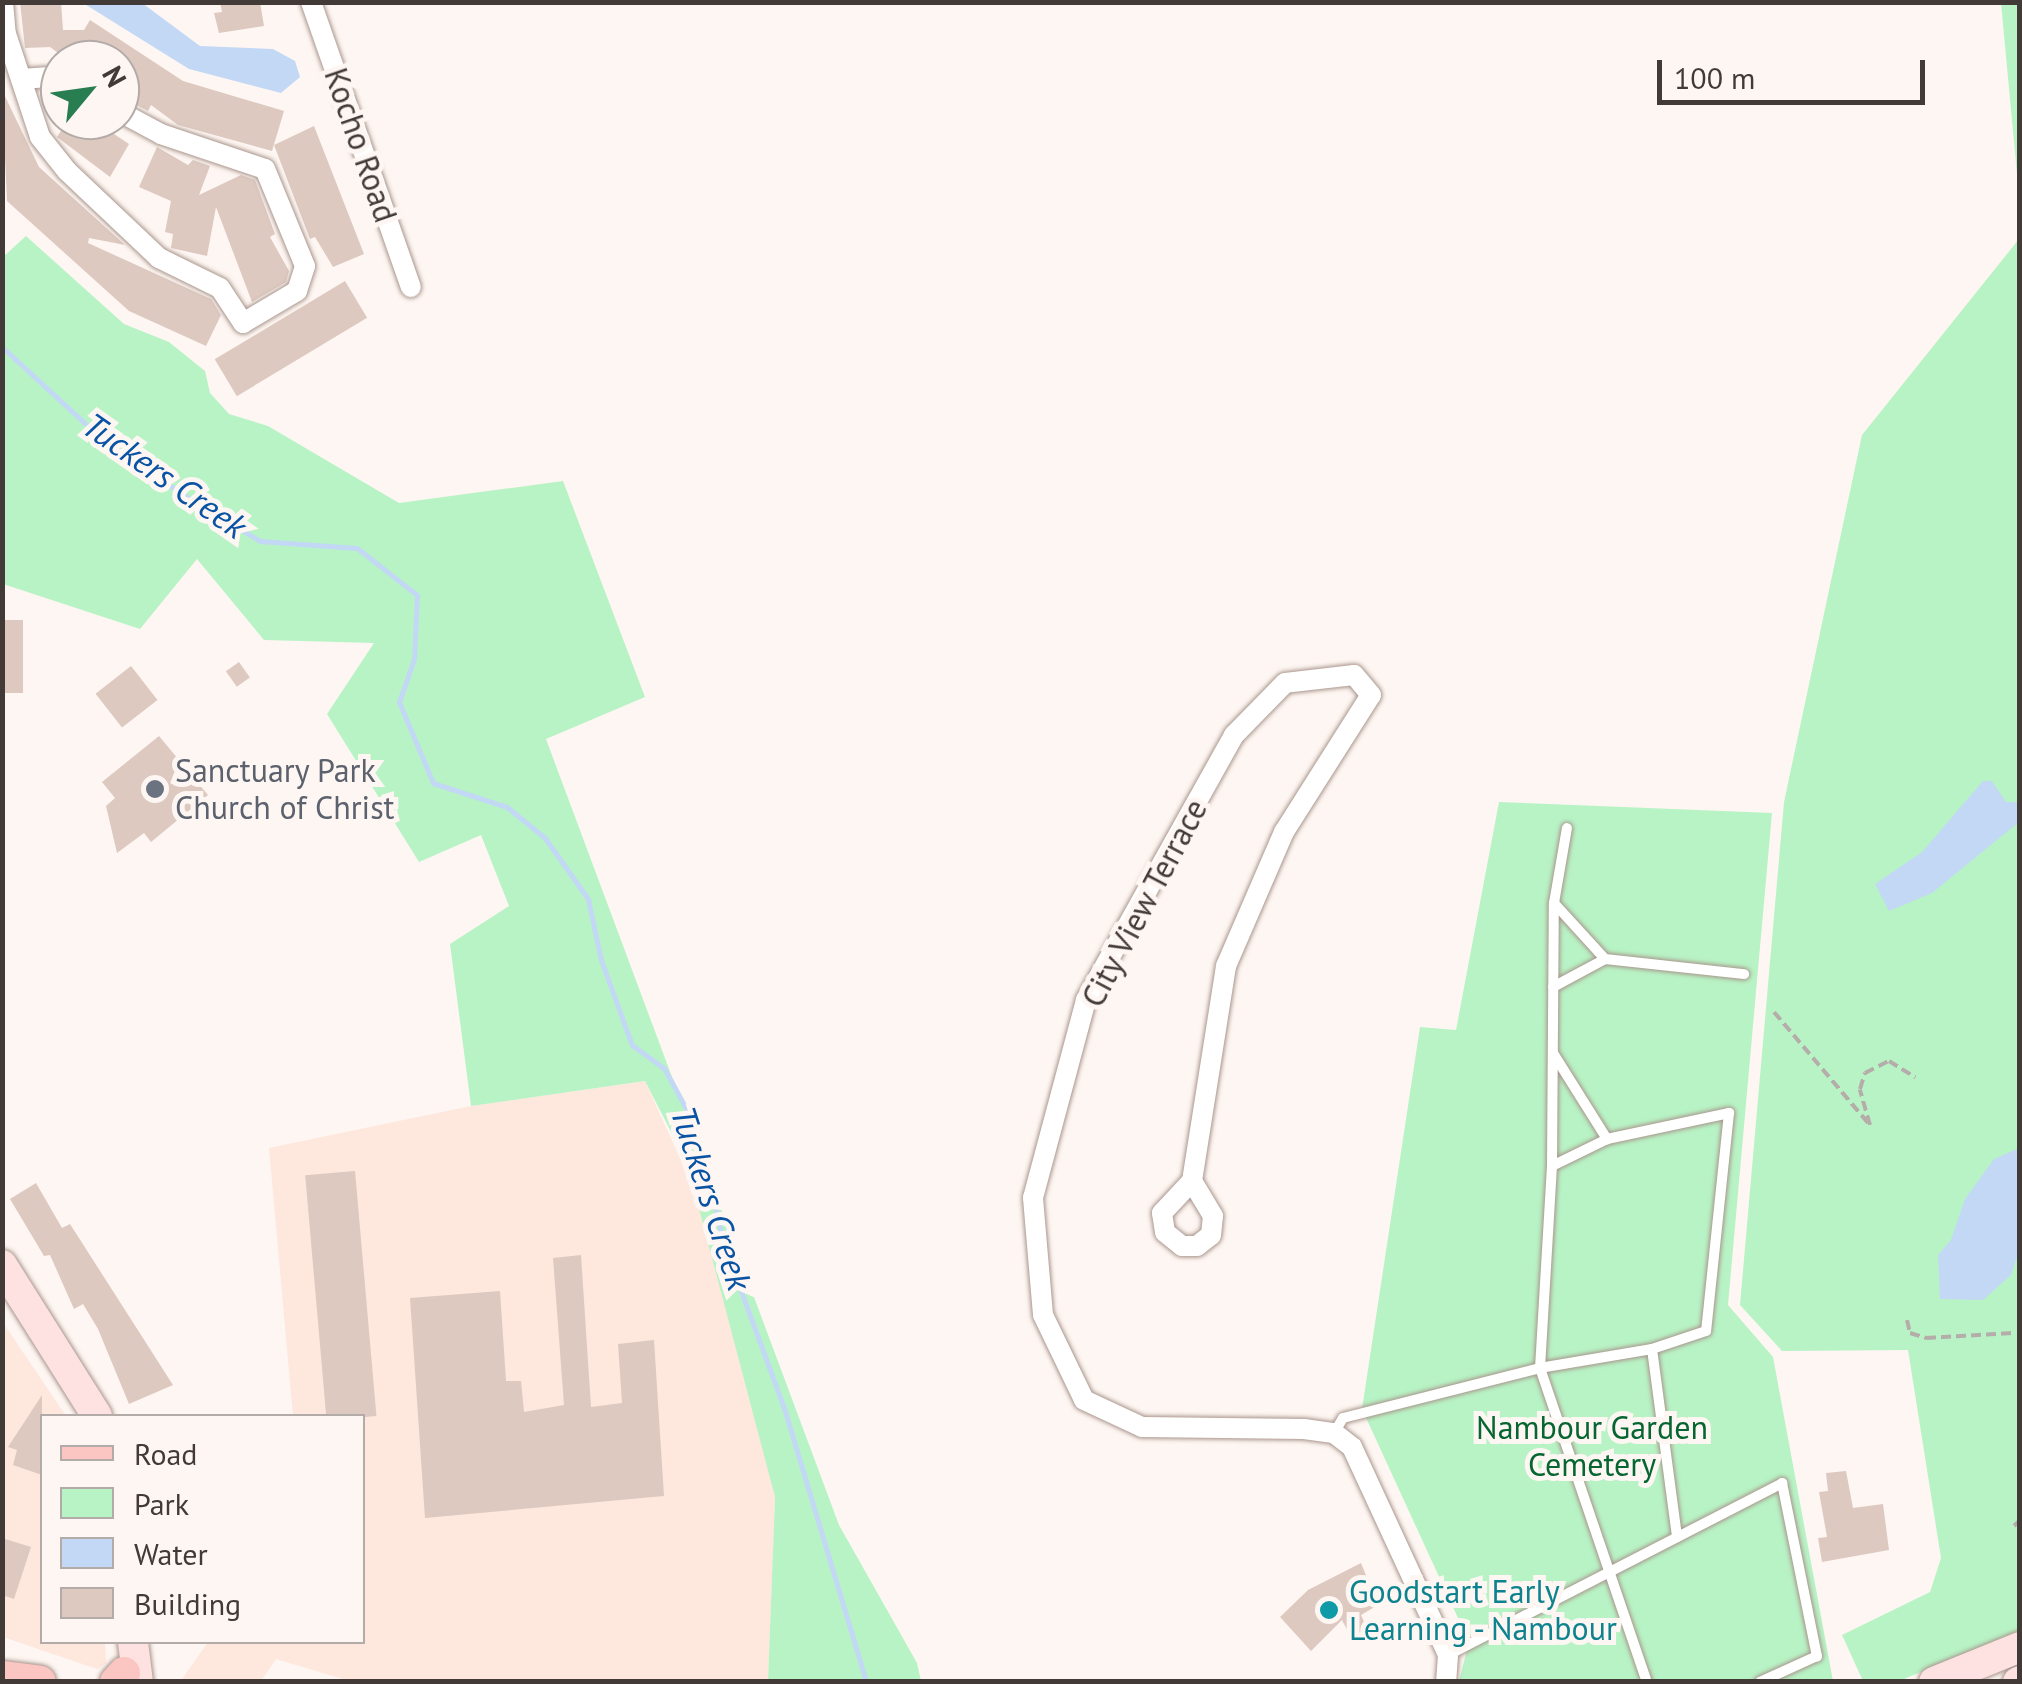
<!DOCTYPE html>
<html>
<head>
<meta charset="utf-8">
<style>
	body { margin:0 }
	#map { position:relative; width:2022px; height:1684px; overflow:hidden; background:#fef6f2; font-family:"PT Sans",sans-serif }
	div>[style] { position:absolute }
	.built>* { inset:0; background:#fee7dd }
	.green>* { inset:0; background:#b8f3c5 }
	.water>* { inset:0; background:#c2d8f5 }
	.stream>* { height:5px; margin:-2.5px; padding:0 2.5px; transform-origin:2.5px; border-radius:2.5px; background:#c2d8f5 }
	.building>* { inset:0; background:#ddc9c0; transform-origin:0 0 }
	.path>* { height:4px; margin-top:-2px; transform-origin:0; background:repeating-linear-gradient(90deg,#b5ada9 0 10px,transparent 0 15px) }
	.roads { filter:drop-shadow(0 0 2px #a9968d) drop-shadow(0 0 2px #a9968d) }
	.lane>* { height:10px; margin:-5px; padding:0 5px; transform-origin:5px; border-radius:5px; background:#fff }
	.street>* { height:20px; margin:-10px; padding:0 10px; transform-origin:10px; border-radius:10px; background:#fff }
	.secondary>* { height:30px; margin:-15px; padding:0 15px; transform-origin:15px; border-radius:15px; background:#fde2e1 }
	.primary>* { height:32px; margin:-16px; padding:0 16px; transform-origin:16px; border-radius:16px; background:#fbc5c2 }
	.dots>* { width:28px; height:28px; translate:-50% -50%; box-sizing:border-box; border:5px solid #fef6f2; border-radius:50% }
	span { translate:-50% -50%; white-space:nowrap; text-align:center; line-height:1.15; -webkit-text-stroke:10px #fef6f2; paint-order:stroke }
	.street-label { font-size:32px; color:#423a36 }
	.worship-label { font-size:32px; color:#5b616d }
	.left { translate:0 -50%; text-align:left }
	.park-label { font-size:32px; color:#066631 }
	.culture-label { font-size:32px; color:#0d838f }
	.water-label { font-size:35px; color:#0953a4; font-style:italic }
	.frame { position:absolute; inset:0; border:5px solid #423a36; pointer-events:none }
	.legend { position:absolute; left:40px; top:1414px; width:325px; height:230px; box-sizing:border-box; background:#fef6f2; border:2px solid #b3aba7; margin:0; padding:12px 18px; list-style:none; font-size:30px; color:#423a36 }
	.legend li { display:flex; align-items:center; gap:20px; height:50px }
	.legend b { width:50px; border:2px solid #b3aba7 }
	.north { position:absolute; left:40px; top:40px; width:100px; height:100px; box-sizing:border-box; background:#fef6f2; border:2px solid #b3aba7; border-radius:50%; rotate:61deg; font-size:28px; font-weight:700; line-height:40px; text-align:center; color:#423a36 }
	.north::after { content:''; display:block; margin:auto; width:35px; height:45px; background:#297e51; clip-path:polygon(50% 0,100% 100%,50% 72%,0 100%) }
	.scale { position:absolute; left:1657px; top:60px; width:268px; height:45px; box-sizing:border-box; border:5px solid #423a36; border-top:0; padding-left:12px; font-size:30px; line-height:35px; white-space:nowrap; color:#423a36; -webkit-text-stroke:8px #fef6f2; paint-order:stroke }
</style>
</head>
<body>
<div id="map">
	<div class="built">
		<i style="clip-path:polygon(645px 1081px,702px 1207px,775px 1497px,768px 1681px,353px 1682px,276px 1659px,261px 1681px,180px 1682px,208px 1642px,362px 1642px,362px 1416px,293px 1416px,269px 1148px,471px 1106px)"></i>
		<i style="clip-path:polygon(2px 1321px,66px 1416px,42px 1416px,42px 1642px,105px 1642px,106px 1663px,97px 1669px,3px 1637px)"></i>
	</div>
	<div class="green">
		<i style="clip-path:polygon(2001px 3px,2019px 3px,2019px 196px,2019px 195px)"></i>
		<i style="clip-path:polygon(26px 236px,124px 324px,169px 342px,205px 371px,210px 393px,229px 414px,268px 426px,399px 503px,563px 481px,645px 697px,546px 739px,839px 1525px,917px 1663px,921px 1681px,768px 1681px,775px 1497px,687px 1163px,645px 1081px,471px 1106px,450px 944px,509px 906px,481px 835px,419px 862px,327px 714px,374px 643px,264px 640px,197px 559px,140px 629px,3px 584px,3px 257px)"></i>
		<i style="clip-path:polygon(2019px 239px,2019px 1632px,1899px 1681px,1863px 1681px,1842px 1635px,1930px 1592px,1941px 1558px,1908px 1350px,1782px 1351px,1740px 1305px,1784px 802px,1862px 435px)"></i>
		<i style="clip-path:polygon(1499px 802px,1772px 813px,1728px 1305px,1773px 1357px,1833px 1681px,1459px 1681px,1469px 1642px,1362px 1409px,1420px 1027px,1456px 1030px)"></i>
	</div>
	<div class="water">
		<i style="clip-path:polygon(83px 3px,142px 3px,200px 46px,273px 49px,295px 61px,300px 77px,281px 93px,189px 69px)"></i>
		<i style="clip-path:polygon(1983px 781px,1992px 781px,2006px 802px,2019px 802px,2019px 822px,1932px 893px,1889px 911px,1875px 884px,1922px 852px)"></i>
		<i style="clip-path:polygon(2019px 1148px,2019px 1250px,2011px 1275px,1983px 1300px,1940px 1299px,1938px 1255px,1951px 1240px,1965px 1199px,1994px 1159px)"></i>
	</div>
	<div class="stream">
		<i style="left:2px;top:347px;width:133px;rotate:42.6deg"></i>
		<i style="left:100px;top:437px;width:96px;rotate:34.8deg"></i>
		<i style="left:179px;top:492px;width:95px;rotate:31.2deg"></i>
		<i style="left:260px;top:541px;width:97px;rotate:4.1deg"></i>
		<i style="left:357px;top:548px;width:76px;rotate:38.1deg"></i>
		<i style="left:417px;top:595px;width:64px;rotate:92.7deg"></i>
		<i style="left:414px;top:659px;width:46px;rotate:109.2deg"></i>
		<i style="left:399px;top:702px;width:88px;rotate:67.2deg"></i>
		<i style="left:433px;top:783px;width:78px;rotate:18deg"></i>
		<i style="left:507px;top:807px;width:49px;rotate:39.2deg"></i>
		<i style="left:545px;top:838px;width:75px;rotate:54.8deg"></i>
		<i style="left:588px;top:899px;width:62px;rotate:78deg"></i>
		<i style="left:601px;top:960px;width:90px;rotate:70deg"></i>
		<i style="left:632px;top:1045px;width:39px;rotate:36deg"></i>
		<i style="left:664px;top:1068px;width:67px;rotate:61.5deg"></i>
		<i style="left:696px;top:1127px;width:121px;rotate:76.7deg"></i>
		<i style="left:724px;top:1245px;width:174px;rotate:69.8deg"></i>
		<i style="left:784px;top:1408px;width:286px;rotate:73.3deg"></i>
	</div>
	<div class="building">
		<i style="clip-path:polygon(20px 2px,61px 2px,63px 30px,84px 30px,90px 20px,183px 81px,284px 111px,272px 151px,178px 125px,151px 105px,148px 111px,125px 99px,120px 60px,68px 60px,50px 47px,25px 48px)"></i>
		<i style="clip-path:polygon(220px 2px,260px 2px,264px 26px,219px 33px,214px 13px,222px 12px)"></i>
		<i style="clip-path:polygon(2px 90px,39px 167px,125px 245px,89px 238px,88px 243px,211px 299px,221px 315px,206px 346px,129px 311px,7px 201px)"></i>
		<i style="clip-path:polygon(68px 120px,93px 120px,129px 144px,110px 177px,57px 137px)"></i>
		<i style="clip-path:polygon(314px 126px,364px 254px,333px 267px,315px 237px,310px 239px,274px 145px)"></i>
		<i style="clip-path:polygon(157px 147px,188px 165px,193px 160px,210px 166px,199px 195px,241px 175px,255px 180px,275px 234px,270px 237px,289px 271px,286px 282px,252px 302px,216px 207px,207px 256px,171px 248px,173px 234px,165px 232px,171px 201px,139px 187px)"></i>
		<i style="left:345px;top:281px;width:43px;height:152px;rotate:59deg"></i>
		<i style="left:2px;top:620px;width:21px;height:73px"></i>
		<i style="left:239px;top:662px;width:19px;height:16px;rotate:55deg"></i>
		<i style="left:131px;top:666px;width:43px;height:45px;rotate:52deg"></i>
		<i style="clip-path:polygon(159px 736px,208px 795px,151px 842px,144px 833px,117px 853px,106px 806px,115px 798px,102px 782px)"></i>
		<i style="left:355px;top:1171px;width:246px;height:50px;rotate:85deg"></i>
		<i style="clip-path:polygon(36px 1183px,62px 1228px,70px 1224px,173px 1385px,129px 1404px,98px 1329px,83px 1304px,74px 1309px,50px 1255px,44px 1256px,10px 1199px)"></i>
		<i style="clip-path:polygon(581px 1255px,591px 1407px,622px 1403px,618px 1344px,654px 1340px,664px 1496px,425px 1518px,410px 1298px,500px 1291px,506px 1381px,521px 1381px,524px 1412px,564px 1405px,553px 1258px)"></i>
		<i style="clip-path:polygon(42px 1395px,42px 1475px,13px 1465px,17px 1450px,8px 1447px)"></i>
		<i style="clip-path:polygon(1846px 1471px,1853px 1508px,1883px 1504px,1889px 1550px,1822px 1562px,1818px 1538px,1827px 1537px,1819px 1492px,1828px 1491px,1826px 1473px)"></i>
		<i style="clip-path:polygon(2px 1538px,31px 1547px,14px 1599px,2px 1595px)"></i>
		<i style="clip-path:polygon(1361px 1563px,1378px 1605px,1361px 1615px,1371px 1637px,1355px 1645px,1342px 1620px,1311px 1651px,1280px 1617px,1308px 1590px)"></i>
	</div>
	<div class="path">
		<i style="left:1774px;top:1012px;width:148px;rotate:49.7deg"></i>
		<i style="left:1870px;top:1125px;width:37px;rotate:-106deg"></i>
		<i style="left:1860px;top:1089px;width:17px;rotate:-73deg"></i>
		<i style="left:1865px;top:1073px;width:27px;rotate:-27deg"></i>
		<i style="left:1889px;top:1061px;width:31px;rotate:32deg"></i>
		<i style="left:1907px;top:1320px;width:13px;rotate:77deg"></i>
		<i style="left:1910px;top:1333px;width:17px;rotate:17deg"></i>
		<i style="left:1926px;top:1338px;width:87px;rotate:-3.3deg"></i>
		<i style="left:2014px;top:1526px;width:8px;rotate:-45deg"></i>
	</div>
	<div class="roads">
		<div class="lane">
			<i style="left:1554px;top:903px;width:76px;rotate:47.7deg"></i>
			<i style="left:1605px;top:959px;width:140px;rotate:6.2deg"></i>
			<i style="left:1553px;top:987px;width:59px;rotate:-28.3deg"></i>
			<i style="left:1553px;top:1053px;width:102px;rotate:57.9deg"></i>
			<i style="left:1607px;top:1139px;width:125px;rotate:-12deg"></i>
			<i style="left:1729px;top:1113px;width:219px;rotate:96deg"></i>
			<i style="left:1706px;top:1331px;width:57px;rotate:161.6deg"></i>
			<i style="left:1652px;top:1349px;width:114px;rotate:170.4deg"></i>
			<i style="left:1540px;top:1368px;width:332px;rotate:71.2deg"></i>
			<i style="left:1552px;top:1166px;width:61px;rotate:-26.1deg"></i>
			<i style="left:1652px;top:1349px;width:190px;rotate:82.4deg"></i>
			<i style="left:1334px;top:1433px;width:17px;rotate:-59deg"></i>
			<i style="left:1343px;top:1418px;width:203px;rotate:-14.2deg"></i>
			<i style="left:1540px;top:1368px;width:202px;rotate:-86.6deg"></i>
			<i style="left:1552px;top:1166px;width:263px;rotate:-89.6deg"></i>
			<i style="left:1554px;top:903px;width:76px;rotate:-80.2deg"></i>
			<i style="left:1448px;top:1655px;width:376px;rotate:-27.2deg"></i>
			<i style="left:1782px;top:1483px;width:177px;rotate:78.6deg"></i>
			<i style="left:1817px;top:1656px;width:63px;rotate:155.5deg"></i>
		</div>
		<div class="street">
			<i style="left:3px;top:2px;width:32px;rotate:85deg"></i>
			<i style="left:6px;top:34px;width:108px;rotate:71.7deg"></i>
			<i style="left:40px;top:137px;width:43px;rotate:51.5deg"></i>
			<i style="left:67px;top:171px;width:127px;rotate:43.4deg"></i>
			<i style="left:159px;top:258px;width:68px;rotate:26.2deg"></i>
			<i style="left:220px;top:288px;width:42px;rotate:56.7deg"></i>
			<i style="left:243px;top:323px;width:63px;rotate:-30.7deg"></i>
			<i style="left:297px;top:291px;width:26px;rotate:-72deg"></i>
			<i style="left:305px;top:266px;width:105px;rotate:-112.4deg"></i>
			<i style="left:265px;top:169px;width:110px;rotate:-161.4deg"></i>
			<i style="left:161px;top:134px;width:47px;rotate:-151.8deg"></i>
			<i style="left:311px;top:2px;width:302px;rotate:70.7deg"></i>
			<i style="left:21px;top:79px;width:39px;rotate:-4deg"></i>
			<i style="left:1192px;top:1181px;width:41px;rotate:59deg"></i>
			<i style="left:1213px;top:1216px;width:19px;rotate:96deg"></i>
			<i style="left:1211px;top:1235px;width:18px;rotate:142deg"></i>
			<i style="left:1197px;top:1246px;width:15px;rotate:180deg"></i>
			<i style="left:1182px;top:1246px;width:22px;rotate:-141deg"></i>
			<i style="left:1165px;top:1232px;width:19px;rotate:-99deg"></i>
			<i style="left:1162px;top:1213px;width:44px;rotate:-46.8deg"></i>
			<i style="left:1192px;top:1181px;width:218px;rotate:-81deg"></i>
			<i style="left:1226px;top:966px;width:146px;rotate:-66.6deg"></i>
			<i style="left:1284px;top:832px;width:162px;rotate:-57.6deg"></i>
			<i style="left:1371px;top:695px;width:26px;rotate:-130deg"></i>
			<i style="left:1354px;top:675px;width:69px;rotate:173.4deg"></i>
			<i style="left:1285px;top:683px;width:73px;rotate:134.4deg"></i>
			<i style="left:1234px;top:735px;width:304px;rotate:119.2deg"></i>
			<i style="left:1086px;top:1000px;width:205px;rotate:105deg"></i>
			<i style="left:1033px;top:1198px;width:117px;rotate:85.1deg"></i>
			<i style="left:1043px;top:1315px;width:94px;rotate:64.2deg"></i>
			<i style="left:1084px;top:1400px;width:64px;rotate:25deg"></i>
			<i style="left:1142px;top:1427px;width:162px;rotate:0.7deg"></i>
			<i style="left:1304px;top:1429px;width:30px;rotate:8deg"></i>
			<i style="left:1334px;top:1433px;width:23px;rotate:38deg"></i>
			<i style="left:1352px;top:1447px;width:229px;rotate:65.2deg"></i>
			<i style="left:1448px;top:1655px;width:27px;rotate:94deg"></i>
		</div>
		<div class="secondary">
			<i style="left:2px;top:1265px;width:178px;rotate:57.8deg"></i>
			<i style="left:133px;top:1642px;width:40px;rotate:82.9deg"></i>
			<i style="left:1934px;top:1682px;width:93px;rotate:-22.1deg"></i>
			<i style="left:2018px;top:1682px;width:2px;rotate:-27deg"></i>
		</div>
		<div class="primary">
			<i style="left:2px;top:1677px;width:38px;rotate:7deg"></i>
			<i style="left:116px;top:1682px;width:12px;rotate:-48deg"></i>
		</div>
	</div>
	<div class="dots">
		<i style="left:155px;top:789px;background:#6b7280"></i>
		<i style="left:1329px;top:1610px;background:#0f9aa8"></i>
	</div>
	<div class="street-label">
		<span style="left:361px;top:145px;rotate:71deg">Kocho Road</span>
		<span style="left:1144px;top:903px;rotate:-62deg">City View Terrace</span>
	</div>
	<div class="worship-label">
		<span class="left" style="left:175px;top:789px">Sanctuary Park<br>Church of Christ</span>
	</div>
	<div class="park-label">
		<span style="left:1592px;top:1446px">Nambour Garden<br>Cemetery</span>
	</div>
	<div class="culture-label">
		<span class="left" style="left:1349px;top:1610px">Goodstart Early<br>Learning - Nambour</span>
	</div>
	<div class="water-label">
		<span style="left:165px;top:475px;rotate:35deg">Tuckers Creek</span>
		<span style="left:712px;top:1198px;rotate:72deg">Tuckers Creek</span>
	</div>
	<div class="frame"></div>
	<ul class="legend">
	<li><b style="height:12px;background:#fbc5c2"></b>Road</li>
	<li><b style="height:28px;background:#b8f3c5"></b>Park</li>
	<li><b style="height:28px;background:#c2d8f5"></b>Water</li>
	<li><b style="height:28px;background:#ddc9c0"></b>Building</li>
	</ul>
	<div class="north">N</div>
	<div class="scale">100 m</div>
</div>
</body>
</html>
